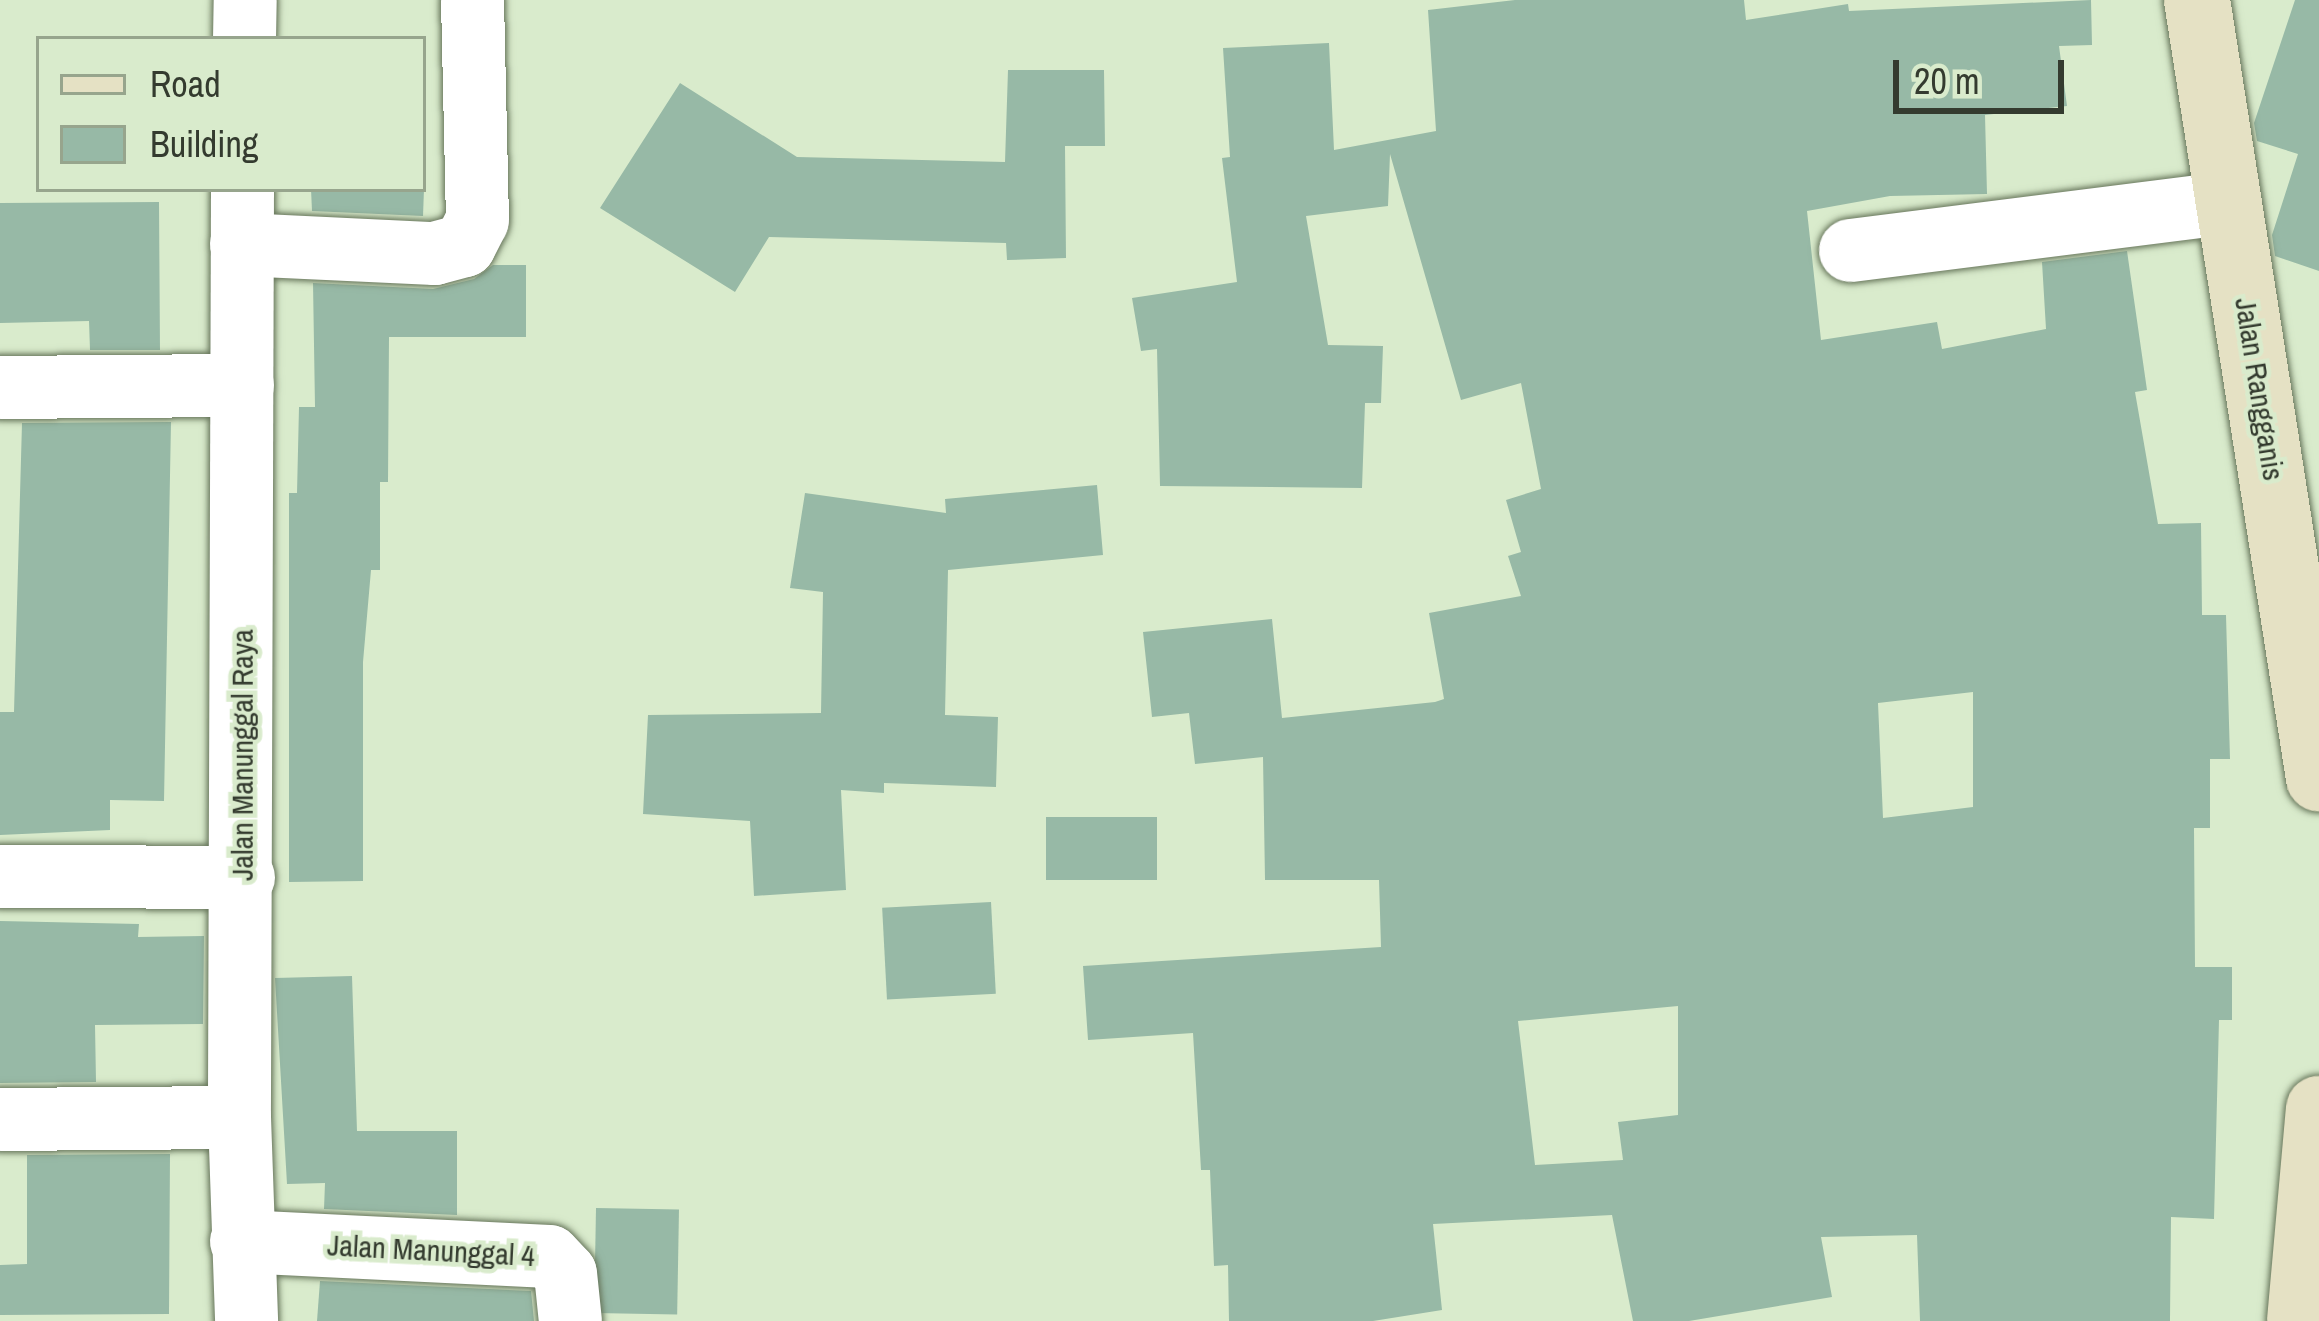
<!DOCTYPE html>
<html>
<head>
<meta charset="utf-8">
<style>
	body { margin:0 }
	#map { position:relative; width:2319px; height:1321px; overflow:hidden; background:#d9ebcc; font-family:"Archivo Narrow",sans-serif }
	div>[style] { position:absolute }
	.building>* { inset:0; background:#97b9a6; transform-origin:0 0 }
	.roads { filter:drop-shadow(0 0 3px #67765b) drop-shadow(0 0 3px #67765b) }
	.street>* { height:63px; margin:-31.5px; padding:0 31.5px; transform-origin:31.5px; border-radius:31.5px; background:#fff }
	.secondary>* { height:66px; margin:-33px; padding:0 33px; transform-origin:33px; border-radius:33px; background:#e5e1c4 }
	span { translate:-50% -50%; white-space:nowrap; text-align:center; line-height:1.15; -webkit-text-stroke:9px #d9ebcc; paint-order:stroke }
	.street-label { font-size:30px; color:#343b2f }
	.legend { position:absolute; left:36px; top:36px; width:390px; height:156px; box-sizing:border-box; background:#d9ebcc; border:3px solid #97a58d; margin:0; padding:15px 21px; list-style:none; font-size:36px; color:#343b2f }
	.legend li { display:flex; align-items:center; gap:24px; height:60px }
	.legend b { width:60px; border:3px solid #97a58d }
	.scale { position:absolute; left:1893px; top:60px; width:171px; height:54px; box-sizing:border-box; border:6px solid #343b2f; border-top:0; padding-left:15px; font-size:36px; line-height:42px; white-space:nowrap; color:#343b2f; -webkit-text-stroke:9px #d9ebcc; paint-order:stroke }
</style>
</head>
<body>
<div id="map">
	<div class="building">
		<i style="clip-path:polygon(evenodd,1515px 0,1744px 0,1746px 20px,1848px 4px,1849px 11px,2091px 0,2092px 45px,2059px 46px,2067px 106px,1985px 115px,1987px 194px,1890px 196px,1807px 211px,1821px 340px,1937px 322px,1942px 349px,2046px 329px,2042px 262px,2127px 251px,2147px 390px,2135px 392px,2158px 524px,2201px 523px,2202px 615px,2226px 615px,2230px 759px,2210px 759px,2210px 828px,2194px 828px,2195px 967px,2232px 967px,2232px 1020px,2219px 1020px,2214px 1219px,2171px 1217px,2170px 1321px,1920px 1321px,1917px 1235px,1821px 1237px,1832px 1297px,1689px 1321px,1633px 1321px,1612px 1215px,1433px 1224px,1442px 1310px,1373px 1321px,1229px 1321px,1228px 1265px,1214px 1266px,1210px 1170px,1201px 1170px,1193px 1033px,1088px 1040px,1083px 966px,1381px 947px,1379px 880px,1265px 880px,1263px 757px,1195px 764px,1189px 713px,1152px 717px,1143px 632px,1272px 619px,1282px 718px,1435px 702px,1444px 699px,1429px 613px,1521px 596px,1508px 556px,1521px 552px,1506px 500px,1541px 489px,1521px 383px,1461px 400px,1390px 154px,1388px 206px,1306px 216px,1328px 345px,1383px 346px,1381px 403px,1365px 403px,1362px 488px,1160px 486px,1157px 349px,1141px 351px,1132px 298px,1237px 282px,1222px 158px,1230px 157px,1223px 48px,1329px 43px,1334px 150px,1436px 131px,1428px 10px,1515px 0,1973px 692px,1973px 807px,1883px 818px,1878px 703px,1973px 692px,1515px 0,1678px 1006px,1678px 1115px,1618px 1122px,1623px 1160px,1535px 1165px,1518px 1021px,1678px 1006px)"></i>
		<i style="clip-path:polygon(2295px 0,2319px 0,2319px 271px,2275px 256px,2272px 235px,2298px 154px,2257px 141px,2254px 123px)"></i>
		<i style="clip-path:polygon(1008px 70px,1104px 70px,1105px 146px,1065px 146px,1066px 258px,1007px 260px,1006px 243px,769px 237px,735px 292px,600px 208px,680px 83px,797px 157px,1005px 162px)"></i>
		<i style="clip-path:polygon(311px 189px,424px 189px,423px 216px,312px 211px)"></i>
		<i style="clip-path:polygon(159px 202px,160px 350px,90px 350px,89px 321px,0 323px,0 203px)"></i>
		<i style="clip-path:polygon(493px 265px,526px 265px,526px 337px,389px 337px,388px 482px,380px 482px,380px 570px,371px 570px,363px 662px,363px 881px,289px 882px,289px 493px,297px 493px,299px 407px,315px 407px,313px 283px,433px 289px,474px 279px)"></i>
		<i style="clip-path:polygon(171px 422px,164px 801px,110px 800px,110px 830px,0 835px,0 712px,14px 712px,22px 423px)"></i>
		<i style="clip-path:polygon(1097px 485px,1103px 555px,948px 570px,945px 715px,998px 717px,996px 787px,884px 783px,884px 793px,841px 790px,846px 890px,754px 896px,750px 821px,643px 814px,648px 715px,821px 713px,823px 592px,790px 588px,805px 493px,946px 513px,945px 499px)"></i>
		<i style="left:1046px;top:817px;width:111px;height:63px"></i>
		<i style="left:991px;top:902px;width:92px;height:109px;rotate:87deg"></i>
		<i style="clip-path:polygon(0 921px,139px 924px,138px 937px,204px 936px,203px 1024px,95px 1025px,96px 1082px,0 1083px)"></i>
		<i style="clip-path:polygon(352px 976px,357px 1131px,457px 1131px,457px 1215px,324px 1209px,325px 1183px,287px 1184px,275px 978px)"></i>
		<i style="clip-path:polygon(170px 1154px,169px 1314px,0 1315px,0 1265px,27px 1264px,27px 1155px)"></i>
		<i style="left:596px;top:1208px;width:83px;height:105px;rotate:1deg"></i>
		<i style="clip-path:polygon(320px 1281px,531px 1291px,534px 1321px,317px 1321px)"></i>
	</div>
	<div class="roads">
		<div class="street">
			<i style="left:244px;top:39px;width:39px;rotate:-89deg"></i>
			<i style="left:242px;top:189px;width:928px;rotate:90.19deg"></i>
			<i style="left:239px;top:1117px;width:204px;rotate:88deg"></i>
			<i style="left:241px;top:244px;width:193px;rotate:2.7deg"></i>
			<i style="left:434px;top:253px;width:31px;rotate:-15deg"></i>
			<i style="left:464px;top:245px;width:28px;rotate:-63deg"></i>
			<i style="left:477px;top:220px;width:220px;rotate:-91.3deg"></i>
			<i style="left:1850px;top:250px;width:382px;rotate:-7.2deg"></i>
			<i style="left:0;top:387px;width:242px;rotate:-0.5deg"></i>
			<i style="left:0;top:876px;width:243px;rotate:0.2deg"></i>
			<i style="left:0;top:1119px;width:239px;rotate:-0.5deg"></i>
			<i style="left:241px;top:1241px;width:308px;rotate:2.8deg"></i>
			<i style="left:549px;top:1256px;width:23px;rotate:47deg"></i>
			<i style="left:565px;top:1273px;width:48px;rotate:84.1deg"></i>
		</div>
		<div class="secondary">
			<i style="left:2197px;top:0;width:788px;rotate:81.09deg"></i>
			<i style="left:2300px;top:1321px;width:213px;rotate:-84.9deg"></i>
		</div>
	</div>
	<div class="street-label">
		<span style="left:2260px;top:389px;rotate:81deg">Jalan Rangganis</span>
		<span style="left:242px;top:755px;rotate:-90deg">Jalan Manunggal Raya</span>
		<span style="left:431px;top:1250px;rotate:3deg">Jalan Manunggal 4</span>
	</div>
	<ul class="legend">
	<li><b style="height:15px;background:#e5e1c4"></b>Road</li>
	<li><b style="height:33px;background:#97b9a6"></b>Building</li>
	</ul>
	<div class="scale">20 m</div>
</div>
</body>
</html>
